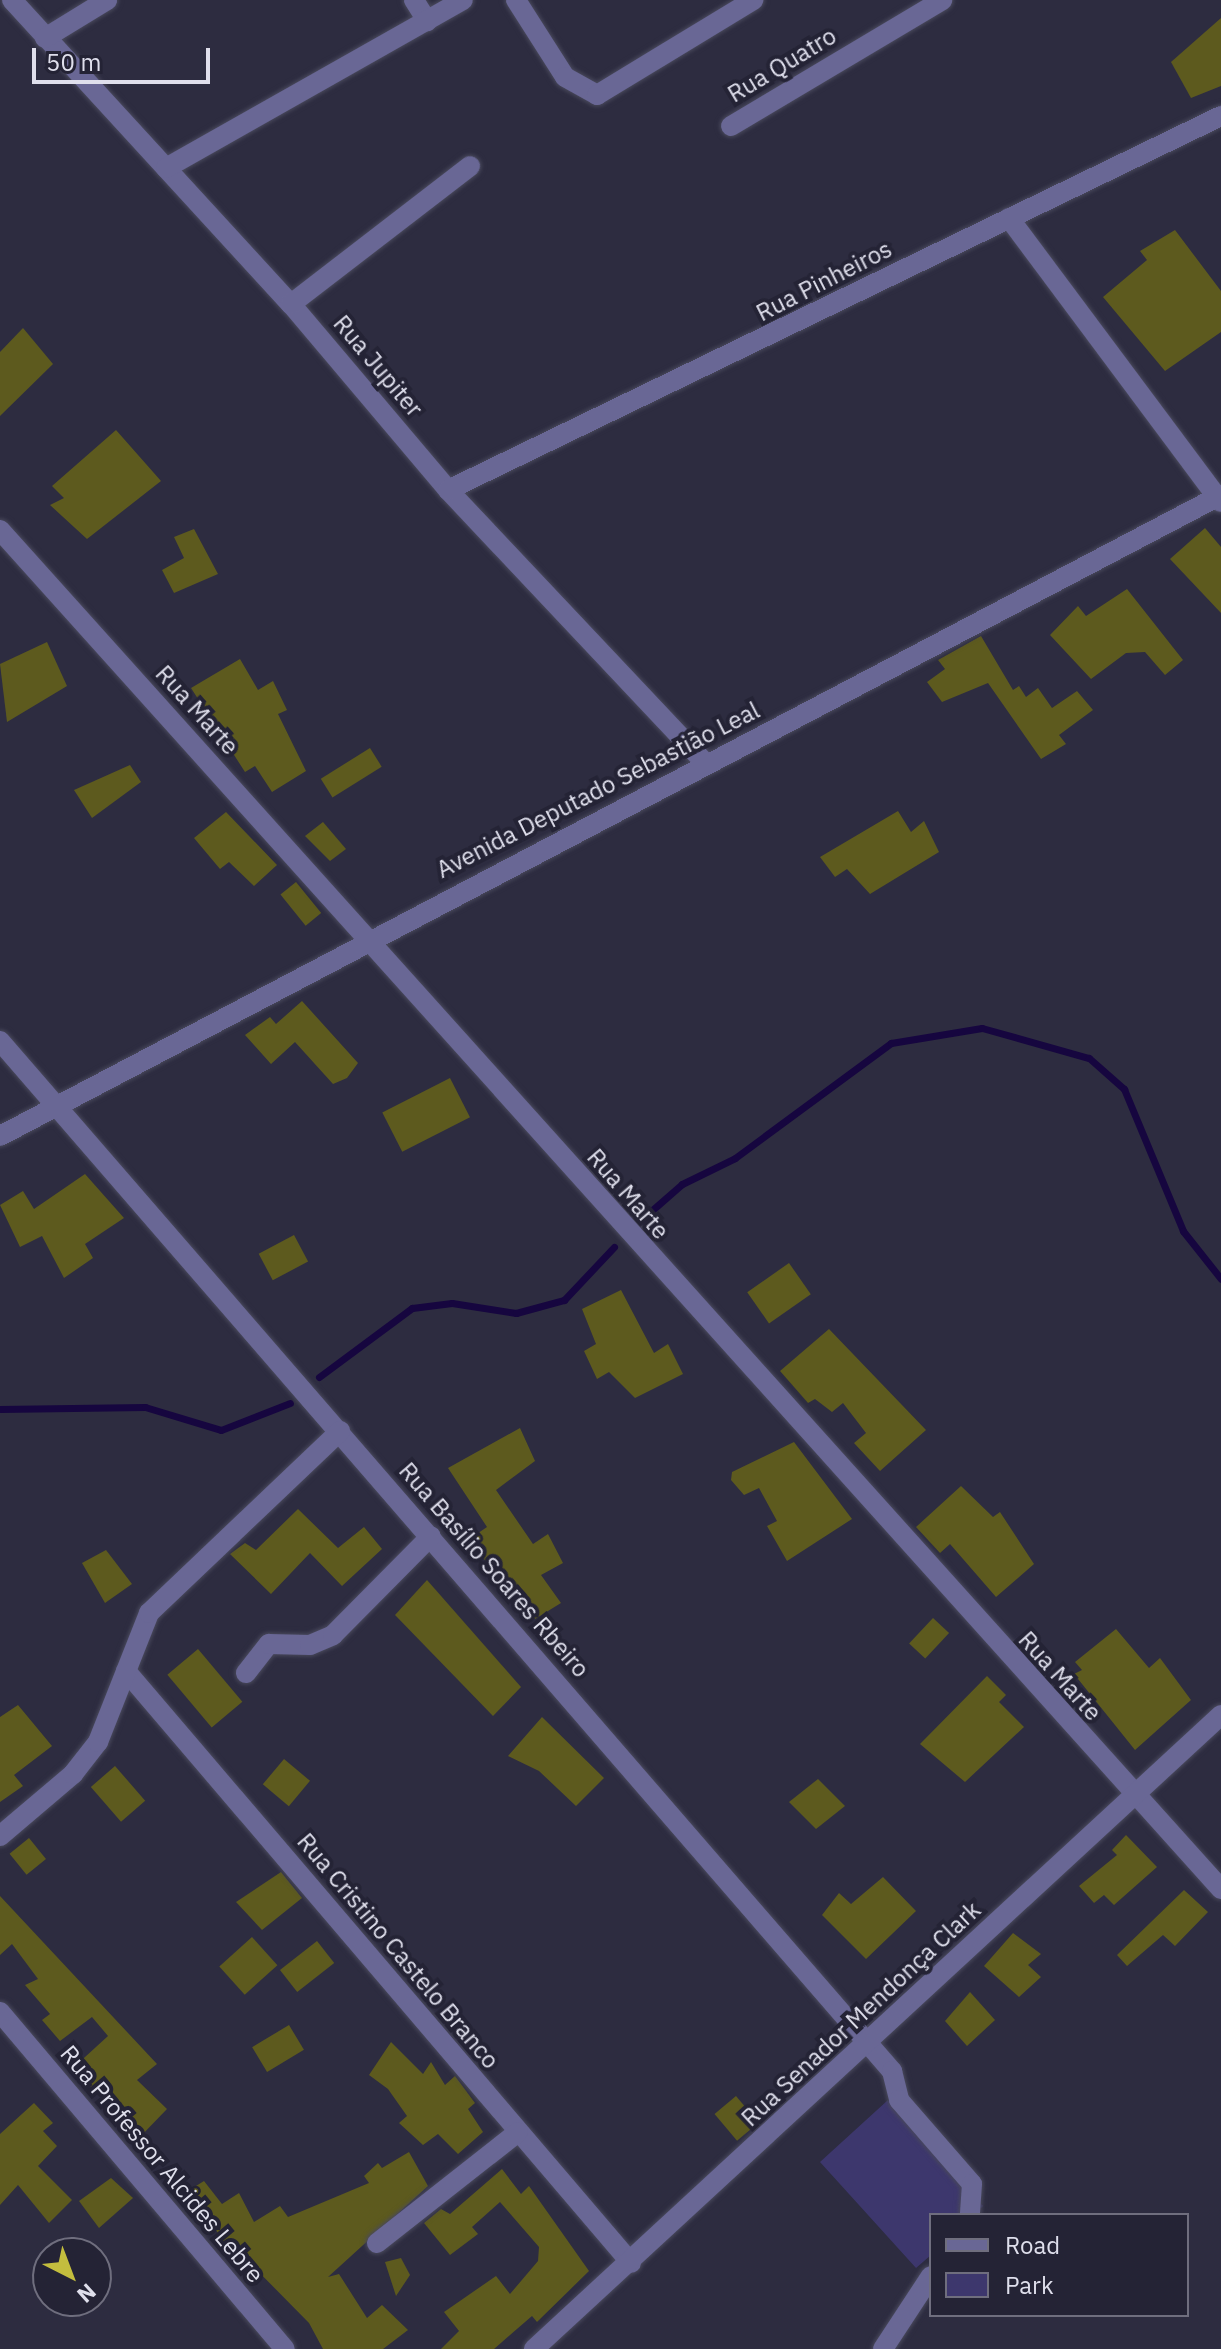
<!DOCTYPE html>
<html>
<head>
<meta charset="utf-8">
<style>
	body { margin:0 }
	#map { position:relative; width:1221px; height:2349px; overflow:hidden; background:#2d2c40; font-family:"IBM Plex Sans",sans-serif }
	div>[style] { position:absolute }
	.green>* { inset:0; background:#3d376d }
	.stream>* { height:7px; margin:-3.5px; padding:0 3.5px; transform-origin:3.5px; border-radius:3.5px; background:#16063f }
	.building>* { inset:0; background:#5d5a1e; transform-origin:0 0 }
	.roads { filter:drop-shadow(0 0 2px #49495c) drop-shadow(0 0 2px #49495c) }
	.minor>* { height:20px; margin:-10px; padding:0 10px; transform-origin:10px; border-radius:10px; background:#696795 }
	span { translate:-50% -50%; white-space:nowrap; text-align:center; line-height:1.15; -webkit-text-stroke:8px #242335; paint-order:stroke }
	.street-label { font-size:24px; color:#dfdfec }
	.legend { position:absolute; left:929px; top:2213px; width:260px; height:104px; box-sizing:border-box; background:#242335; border:2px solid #6f6e7e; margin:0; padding:10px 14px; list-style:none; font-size:24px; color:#dfdfec }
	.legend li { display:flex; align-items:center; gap:16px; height:40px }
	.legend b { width:40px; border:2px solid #6f6e7e }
	.north { position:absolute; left:32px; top:2237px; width:80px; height:80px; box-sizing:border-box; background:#242335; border:2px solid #6f6e7e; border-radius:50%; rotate:138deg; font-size:22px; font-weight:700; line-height:32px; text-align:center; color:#dfdfec }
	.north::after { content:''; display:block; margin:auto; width:28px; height:36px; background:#c3bd3e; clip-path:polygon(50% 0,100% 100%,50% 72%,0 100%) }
	.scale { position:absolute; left:32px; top:48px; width:178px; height:36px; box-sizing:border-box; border:4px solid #dfdfec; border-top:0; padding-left:10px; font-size:24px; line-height:28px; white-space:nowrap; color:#dfdfec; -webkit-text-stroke:6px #242335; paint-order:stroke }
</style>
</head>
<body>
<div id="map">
	<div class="green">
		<i style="clip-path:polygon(888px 2100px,983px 2206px,974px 2215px,931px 2215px,931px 2255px,916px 2268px,820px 2162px)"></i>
	</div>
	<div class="stream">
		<i style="left:642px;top:1219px;width:53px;rotate:-41.2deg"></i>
		<i style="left:682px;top:1184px;width:59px;rotate:-26.1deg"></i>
		<i style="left:735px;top:1158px;width:194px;rotate:-36.4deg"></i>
		<i style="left:891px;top:1043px;width:92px;rotate:-9.4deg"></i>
		<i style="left:982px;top:1028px;width:111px;rotate:15.7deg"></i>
		<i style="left:1089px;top:1058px;width:47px;rotate:41.5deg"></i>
		<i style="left:1124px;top:1089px;width:154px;rotate:67.4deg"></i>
		<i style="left:1183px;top:1231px;width:61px;rotate:51.6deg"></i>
		<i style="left:319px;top:1377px;width:116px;rotate:-36.6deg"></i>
		<i style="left:412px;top:1308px;width:40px;rotate:-7.1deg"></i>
		<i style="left:452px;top:1303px;width:65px;rotate:8.9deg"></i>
		<i style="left:516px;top:1313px;width:50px;rotate:-15.2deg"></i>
		<i style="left:564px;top:1300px;width:73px;rotate:-46.7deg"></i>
		<i style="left:0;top:1409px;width:145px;rotate:-0.8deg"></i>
		<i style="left:145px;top:1407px;width:79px;rotate:16.8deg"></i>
		<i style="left:221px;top:1430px;width:74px;rotate:-21.4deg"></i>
	</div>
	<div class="building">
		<i style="clip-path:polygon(1221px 18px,1221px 86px,1191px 98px,1171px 62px)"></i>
		<i style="clip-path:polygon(1175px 230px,1221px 291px,1221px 332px,1165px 371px,1103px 297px,1147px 260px,1140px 251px)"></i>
		<i style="clip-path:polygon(23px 328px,53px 364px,0 416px,0 352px)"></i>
		<i style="clip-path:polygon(116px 430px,161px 481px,87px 539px,50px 505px,64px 498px,52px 486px)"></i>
		<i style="clip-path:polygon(1205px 528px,1221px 547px,1221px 613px,1170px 559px)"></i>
		<i style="clip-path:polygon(194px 529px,218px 574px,174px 593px,162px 570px,184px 558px,174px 537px)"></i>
		<i style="clip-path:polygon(1127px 589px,1183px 660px,1165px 675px,1145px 652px,1126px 653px,1091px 679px,1050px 635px,1078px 606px,1086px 616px)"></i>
		<i style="clip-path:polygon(981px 636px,1013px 690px,1019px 686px,1026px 697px,1038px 688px,1052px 708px,1077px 691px,1093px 710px,1059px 735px,1066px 744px,1041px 759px,988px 683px,942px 702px,927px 682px,945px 669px,938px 660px)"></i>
		<i style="clip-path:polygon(47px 642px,67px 686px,7px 722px,0 664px)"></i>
		<i style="clip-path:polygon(240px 659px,258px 690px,273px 681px,287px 710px,278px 714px,306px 771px,272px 792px,255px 766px,245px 772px,191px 688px)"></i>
		<i style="left:370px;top:748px;width:22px;height:58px;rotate:58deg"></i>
		<i style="clip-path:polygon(130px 765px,141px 782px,92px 818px,74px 790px)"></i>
		<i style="clip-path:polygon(898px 811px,911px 832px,924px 821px,939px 852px,870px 894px,847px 869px,835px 877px,820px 857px)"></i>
		<i style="clip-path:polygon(226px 812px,277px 865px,254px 886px,229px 862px,220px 869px,194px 838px)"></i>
		<i style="clip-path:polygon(323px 822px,346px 849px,330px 861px,305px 836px)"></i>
		<i style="left:296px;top:882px;width:40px;height:20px;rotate:51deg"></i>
		<i style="clip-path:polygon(302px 1001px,358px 1063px,347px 1078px,333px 1084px,295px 1042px,271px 1064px,245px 1035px,270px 1017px,276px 1024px)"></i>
		<i style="left:450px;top:1078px;width:44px;height:76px;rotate:63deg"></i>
		<i style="clip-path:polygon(85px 1174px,124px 1218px,85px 1244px,93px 1258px,64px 1278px,42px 1236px,20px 1247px,0 1205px,23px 1191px,34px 1209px)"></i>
		<i style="left:294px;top:1235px;width:30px;height:40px;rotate:62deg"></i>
		<i style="left:789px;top:1263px;width:38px;height:51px;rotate:55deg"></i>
		<i style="clip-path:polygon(621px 1290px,654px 1353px,668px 1344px,683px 1374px,635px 1398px,609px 1372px,597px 1379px,584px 1351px,596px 1344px,582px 1309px)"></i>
		<i style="clip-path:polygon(829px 1329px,926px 1430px,880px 1471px,854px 1443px,866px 1433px,843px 1403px,832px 1412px,815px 1399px,808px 1403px,780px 1371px)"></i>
		<i style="clip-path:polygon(520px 1428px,535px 1461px,496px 1490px,533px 1544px,548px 1534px,563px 1563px,541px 1575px,561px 1603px,535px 1619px,497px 1562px,490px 1566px,468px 1540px,487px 1527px,448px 1468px)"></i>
		<i style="clip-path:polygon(794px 1442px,852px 1519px,787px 1561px,767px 1526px,777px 1521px,759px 1488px,744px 1495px,731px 1480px,732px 1472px)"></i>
		<i style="clip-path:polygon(961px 1486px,993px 1517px,1000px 1512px,1034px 1564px,996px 1597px,950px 1544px,940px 1553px,916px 1527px)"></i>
		<i style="clip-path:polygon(298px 1509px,338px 1548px,364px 1527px,382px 1549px,342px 1586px,310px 1553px,271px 1594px,230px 1554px,245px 1543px,256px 1550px)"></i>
		<i style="clip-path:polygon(106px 1550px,132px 1584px,105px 1603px,82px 1563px)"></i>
		<i style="clip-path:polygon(427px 1580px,521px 1687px,493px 1716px,395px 1615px)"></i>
		<i style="left:933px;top:1618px;width:22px;height:35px;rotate:43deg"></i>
		<i style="clip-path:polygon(1116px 1629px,1149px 1668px,1160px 1658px,1191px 1700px,1135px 1750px,1074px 1674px,1082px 1670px,1075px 1662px)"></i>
		<i style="left:198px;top:1649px;width:69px;height:40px;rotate:50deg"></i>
		<i style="clip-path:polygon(987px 1676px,1006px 1695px,999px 1702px,1024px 1727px,965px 1782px,920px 1744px)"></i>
		<i style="clip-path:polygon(18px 1705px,52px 1746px,14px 1775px,23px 1786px,0 1802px,0 1717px)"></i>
		<i style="clip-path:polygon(542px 1717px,604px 1778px,576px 1806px,539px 1771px,508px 1756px)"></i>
		<i style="left:284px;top:1759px;width:34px;height:33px;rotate:40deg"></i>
		<i style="left:115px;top:1766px;width:46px;height:32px;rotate:49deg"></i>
		<i style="clip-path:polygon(818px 1779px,845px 1806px,816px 1829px,789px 1802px)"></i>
		<i style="clip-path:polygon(1126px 1835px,1157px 1867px,1114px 1905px,1104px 1895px,1094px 1903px,1079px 1886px,1117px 1855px,1112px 1850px)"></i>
		<i style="left:29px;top:1838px;width:27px;height:25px;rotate:51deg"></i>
		<i style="clip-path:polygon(281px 1872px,302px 1898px,262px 1930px,236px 1902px)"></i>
		<i style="clip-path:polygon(883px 1877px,916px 1911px,866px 1959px,822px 1915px,839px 1893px,851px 1904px)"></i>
		<i style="clip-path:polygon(1184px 1890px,1208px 1912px,1175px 1946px,1163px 1935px,1127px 1966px,1117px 1955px)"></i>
		<i style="clip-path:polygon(0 1896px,157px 2064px,137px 2080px,167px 2109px,139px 2138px,73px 2068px,108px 2036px,92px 2017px,60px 2041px,42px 2020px,50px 2014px,25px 1985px,38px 1979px,12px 1944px,0 1955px)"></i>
		<i style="clip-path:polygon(1013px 1933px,1041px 1954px,1028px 1965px,1041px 1977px,1019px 1997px,984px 1966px)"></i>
		<i style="left:252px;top:1937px;width:38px;height:44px;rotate:48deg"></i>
		<i style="left:317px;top:1941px;width:28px;height:47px;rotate:52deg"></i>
		<i style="clip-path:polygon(970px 1992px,995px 2020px,967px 2046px,945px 2021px)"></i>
		<i style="left:289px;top:2025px;width:29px;height:43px;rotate:59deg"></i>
		<i style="clip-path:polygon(391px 2042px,423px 2074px,431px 2062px,445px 2085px,455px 2076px,475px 2103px,468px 2109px,483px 2132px,458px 2154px,438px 2134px,423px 2145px,399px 2123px,407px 2116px,388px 2089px,369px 2075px)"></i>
		<i style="left:736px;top:2096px;width:35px;height:28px;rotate:50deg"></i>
		<i style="clip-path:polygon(34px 2103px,53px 2123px,43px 2131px,57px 2146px,38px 2166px,72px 2200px,49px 2223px,18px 2185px,0 2205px,0 2134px)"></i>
		<i style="clip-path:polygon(409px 2152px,428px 2186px,328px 2277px,339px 2274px,367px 2318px,382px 2305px,408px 2330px,383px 2349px,323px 2349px,309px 2323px,242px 2255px,234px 2263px,215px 2228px,183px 2194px,204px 2181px,222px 2204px,239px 2193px,254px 2222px,280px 2206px,288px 2217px,369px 2183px,364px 2176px,378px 2163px,382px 2168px)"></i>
		<i style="clip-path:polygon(502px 2169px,521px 2194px,529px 2186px,589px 2271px,537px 2322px,532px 2316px,494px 2349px,441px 2349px,459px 2331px,444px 2312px,496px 2276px,510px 2294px,538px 2261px,539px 2247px,500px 2202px,472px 2227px,478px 2234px,450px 2255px,424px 2223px,441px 2209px,450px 2214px)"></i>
		<i style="clip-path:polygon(111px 2178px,133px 2198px,99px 2228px,79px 2201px)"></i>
		<i style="clip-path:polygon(401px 2258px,410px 2275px,396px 2296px,385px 2262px)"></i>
	</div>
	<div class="roads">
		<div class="minor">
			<i style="left:12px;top:0;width:413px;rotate:47.5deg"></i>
			<i style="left:291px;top:304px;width:243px;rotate:49.8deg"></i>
			<i style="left:448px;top:490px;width:376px;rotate:46.7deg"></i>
			<i style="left:414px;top:0;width:25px;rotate:58deg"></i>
			<i style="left:516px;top:0;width:91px;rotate:57.5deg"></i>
			<i style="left:565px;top:77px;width:37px;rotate:29deg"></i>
			<i style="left:597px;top:95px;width:183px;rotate:-31.3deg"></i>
			<i style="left:45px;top:38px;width:73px;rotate:-31.5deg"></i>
			<i style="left:731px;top:126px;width:246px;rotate:-30.8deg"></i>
			<i style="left:166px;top:168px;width:341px;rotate:-29.5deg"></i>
			<i style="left:1009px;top:218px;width:354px;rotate:53.3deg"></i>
			<i style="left:291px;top:304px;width:226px;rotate:-37.6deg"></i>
			<i style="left:448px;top:490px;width:859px;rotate:-25.82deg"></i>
			<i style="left:0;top:530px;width:1827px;rotate:48.06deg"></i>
			<i style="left:0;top:1041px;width:1363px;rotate:49.11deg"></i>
			<i style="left:892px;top:2071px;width:30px;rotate:76deg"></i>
			<i style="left:899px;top:2100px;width:111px;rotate:49deg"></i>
			<i style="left:972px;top:2184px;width:31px;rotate:94deg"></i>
			<i style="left:0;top:1136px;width:1379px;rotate:-27.7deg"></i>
			<i style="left:126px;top:1671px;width:778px;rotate:49.53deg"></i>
			<i style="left:246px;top:1673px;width:37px;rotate:-52deg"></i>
			<i style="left:269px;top:1644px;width:41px;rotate:1.4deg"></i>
			<i style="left:310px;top:1645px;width:25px;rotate:-23deg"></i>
			<i style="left:333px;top:1635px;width:139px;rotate:-45.3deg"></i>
			<i style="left:0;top:1836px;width:96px;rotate:-40.3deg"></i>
			<i style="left:73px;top:1774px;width:41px;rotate:-52deg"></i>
			<i style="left:98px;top:1742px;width:139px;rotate:-68.4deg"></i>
			<i style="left:149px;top:1613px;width:264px;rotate:-43.6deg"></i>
			<i style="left:0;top:2012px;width:441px;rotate:49.8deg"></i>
			<i style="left:377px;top:2243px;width:179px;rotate:-38.2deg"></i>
			<i style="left:534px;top:2349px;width:935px;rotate:-42.7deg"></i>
			<i style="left:883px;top:2349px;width:87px;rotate:-56.7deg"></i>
		</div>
	</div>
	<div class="street-label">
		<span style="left:782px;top:65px;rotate:-31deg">Rua Quatro</span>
		<span style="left:824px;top:281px;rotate:-27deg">Rua Pinheiros</span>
		<span style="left:378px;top:366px;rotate:50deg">Rua Jupiter</span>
		<span style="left:197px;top:710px;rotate:48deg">Rua Marte</span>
		<span style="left:598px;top:790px;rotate:-27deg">Avenida Deputado Sebastião Leal</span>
		<span style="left:628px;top:1194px;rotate:49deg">Rua Marte</span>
		<span style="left:494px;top:1570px;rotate:49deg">Rua Basílio Soares Rbeiro</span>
		<span style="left:1060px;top:1676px;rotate:48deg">Rua Marte</span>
		<span style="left:398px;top:1951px;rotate:50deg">Rua Cristino Castelo Branco</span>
		<span style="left:861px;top:2014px;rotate:-43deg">Rua Senador Mendonça Clark</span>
		<span style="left:162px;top:2164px;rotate:50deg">Rua Professor Alcides Lebre</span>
	</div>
	<ul class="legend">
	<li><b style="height:10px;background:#696795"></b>Road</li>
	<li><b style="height:22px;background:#3d376d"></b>Park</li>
	</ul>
	<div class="north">N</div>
	<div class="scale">50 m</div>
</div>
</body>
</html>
